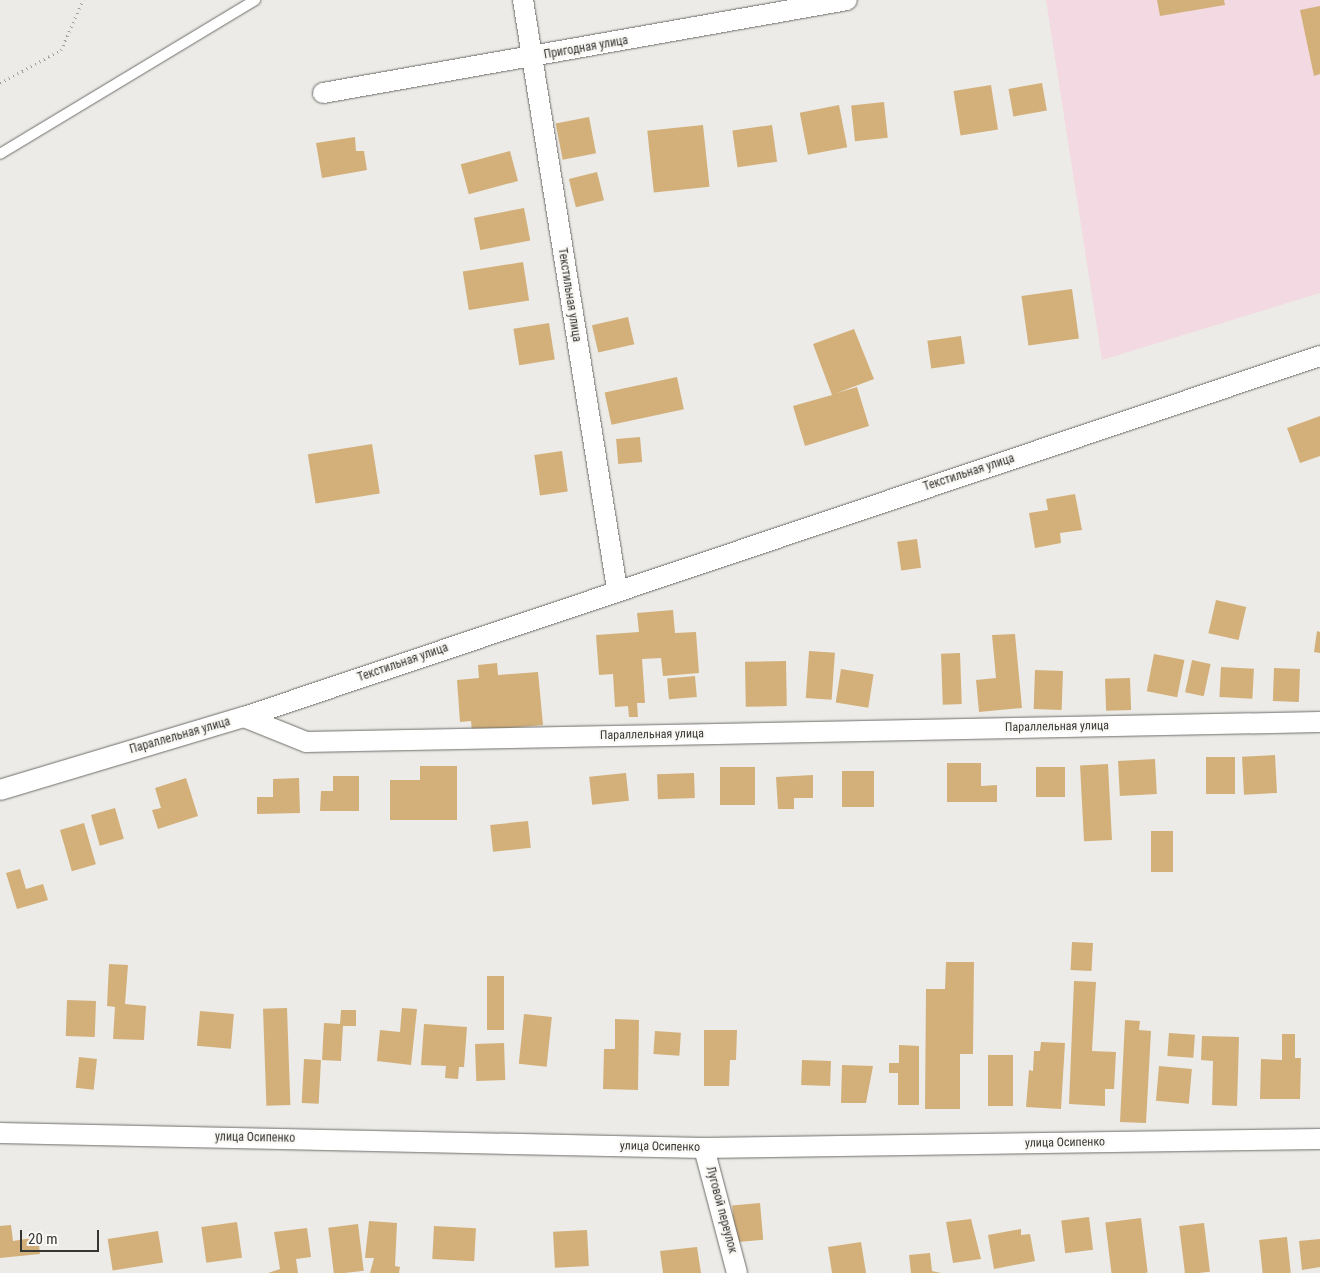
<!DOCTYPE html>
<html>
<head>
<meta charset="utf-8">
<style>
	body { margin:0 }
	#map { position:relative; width:1320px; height:1273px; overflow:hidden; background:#ecebe7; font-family:"Roboto Condensed",sans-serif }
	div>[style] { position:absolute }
	.industrial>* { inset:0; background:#f3d9e1 }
	.building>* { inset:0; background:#d3b07a; transform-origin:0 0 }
	.path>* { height:3px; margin-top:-1.5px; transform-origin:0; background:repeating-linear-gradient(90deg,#9f9f9b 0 1px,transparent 0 5px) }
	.roads { filter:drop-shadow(0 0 1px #6e6d6a) drop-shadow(0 0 1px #6e6d6a) }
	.lane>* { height:10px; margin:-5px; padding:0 5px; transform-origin:5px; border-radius:5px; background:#fff }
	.street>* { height:20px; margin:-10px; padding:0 10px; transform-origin:10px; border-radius:10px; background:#fff }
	span { translate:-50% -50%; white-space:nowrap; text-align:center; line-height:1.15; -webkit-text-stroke:4px #f9f8f5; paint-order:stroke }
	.street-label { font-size:12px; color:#363634 }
	.scale { position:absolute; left:20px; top:1230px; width:79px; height:22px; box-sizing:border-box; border:2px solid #363634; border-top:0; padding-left:6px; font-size:15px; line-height:18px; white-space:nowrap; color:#363634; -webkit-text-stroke:4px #f9f8f5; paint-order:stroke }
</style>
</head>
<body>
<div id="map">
	<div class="industrial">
		<i style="clip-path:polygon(1046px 0,1320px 0,1320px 293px,1102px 360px)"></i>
	</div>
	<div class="building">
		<i style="clip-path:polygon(1157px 0,1224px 0,1225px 5px,1160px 16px)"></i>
		<i style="clip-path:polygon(1320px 6px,1320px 74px,1314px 76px,1300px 10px)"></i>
		<i style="left:1042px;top:83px;width:28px;height:34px;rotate:80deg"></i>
		<i style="left:991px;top:85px;width:45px;height:38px;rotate:81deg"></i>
		<i style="left:884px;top:102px;width:36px;height:33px;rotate:84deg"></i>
		<i style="left:839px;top:105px;width:43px;height:40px;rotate:79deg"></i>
		<i style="left:589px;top:117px;width:37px;height:34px;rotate:79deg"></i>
		<i style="left:703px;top:125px;width:62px;height:56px;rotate:84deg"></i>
		<i style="left:772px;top:125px;width:37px;height:40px;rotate:82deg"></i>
		<i style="clip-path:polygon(355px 137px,356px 151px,364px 151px,367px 170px,322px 178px,316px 143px)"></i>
		<i style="left:510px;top:151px;width:31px;height:51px;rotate:75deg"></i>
		<i style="left:597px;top:172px;width:29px;height:29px;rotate:76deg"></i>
		<i style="left:524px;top:208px;width:33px;height:51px;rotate:79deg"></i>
		<i style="left:523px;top:262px;width:39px;height:61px;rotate:81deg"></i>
		<i style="left:1072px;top:289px;width:50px;height:51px;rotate:82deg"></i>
		<i style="left:628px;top:317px;width:28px;height:37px;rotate:77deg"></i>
		<i style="left:549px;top:323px;width:37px;height:36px;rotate:81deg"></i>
		<i style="clip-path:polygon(854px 329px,874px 379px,837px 393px,857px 387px,869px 426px,805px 446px,793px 406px,832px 395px,813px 344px)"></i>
		<i style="left:961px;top:336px;width:28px;height:34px;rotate:82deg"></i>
		<i style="left:677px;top:377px;width:33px;height:74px;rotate:78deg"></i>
		<i style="clip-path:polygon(1320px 416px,1320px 456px,1300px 463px,1287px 428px)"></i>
		<i style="left:640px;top:437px;width:25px;height:24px;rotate:85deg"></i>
		<i style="left:372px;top:444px;width:50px;height:65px;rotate:81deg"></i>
		<i style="left:562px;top:451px;width:41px;height:28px;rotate:82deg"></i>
		<i style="clip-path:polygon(1075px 494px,1082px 530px,1060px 533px,1061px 543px,1035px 548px,1029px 513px,1048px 510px,1046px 499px)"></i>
		<i style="left:917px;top:539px;width:29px;height:20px;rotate:82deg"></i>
		<i style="left:1216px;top:600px;width:31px;height:34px;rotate:13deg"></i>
		<i style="clip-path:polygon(673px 610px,675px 633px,696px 632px,699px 673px,663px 676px,661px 658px,642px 659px,645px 703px,637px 703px,638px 717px,629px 717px,628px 706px,615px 707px,613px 674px,599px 675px,596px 635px,639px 632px,637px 613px)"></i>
		<i style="clip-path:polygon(1317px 631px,1320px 632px,1320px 653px,1314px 652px)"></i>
		<i style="clip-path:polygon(1015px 634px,1022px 708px,979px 712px,976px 680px,996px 678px,992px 635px)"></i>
		<i style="left:809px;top:651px;width:26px;height:47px;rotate:4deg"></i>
		<i style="left:960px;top:653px;width:51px;height:19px;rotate:88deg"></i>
		<i style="left:1154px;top:654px;width:31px;height:38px;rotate:11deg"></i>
		<i style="left:1192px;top:660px;width:19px;height:33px;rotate:12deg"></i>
		<i style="left:786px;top:661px;width:45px;height:41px;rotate:89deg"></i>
		<i style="clip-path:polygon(497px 663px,498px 675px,538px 672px,543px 725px,472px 731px,471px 721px,460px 722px,457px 680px,479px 678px,478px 665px)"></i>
		<i style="left:1221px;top:667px;width:33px;height:30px;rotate:3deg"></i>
		<i style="left:1274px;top:668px;width:26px;height:33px;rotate:2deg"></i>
		<i style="left:841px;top:669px;width:33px;height:34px;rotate:9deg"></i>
		<i style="left:1035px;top:670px;width:28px;height:39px;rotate:2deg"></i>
		<i style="left:695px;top:676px;width:21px;height:28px;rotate:85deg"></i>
		<i style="left:1130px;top:678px;width:32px;height:25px;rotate:88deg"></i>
		<i style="left:1275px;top:755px;width:38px;height:33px;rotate:87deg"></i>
		<i style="left:1206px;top:757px;width:29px;height:37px"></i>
		<i style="left:1155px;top:759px;width:35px;height:37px;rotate:87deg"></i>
		<i style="clip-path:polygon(947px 763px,981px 763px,981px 786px,997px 785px,997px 802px,947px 802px)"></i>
		<i style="left:1108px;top:764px;width:76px;height:28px;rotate:87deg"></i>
		<i style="clip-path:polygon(420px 766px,457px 766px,457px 820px,390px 820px,390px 780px,420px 780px)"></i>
		<i style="left:755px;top:767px;width:38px;height:35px;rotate:90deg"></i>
		<i style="left:1036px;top:767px;width:29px;height:30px"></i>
		<i style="left:874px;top:771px;width:36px;height:32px;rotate:90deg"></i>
		<i style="left:626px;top:773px;width:28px;height:37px;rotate:84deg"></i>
		<i style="left:694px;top:773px;width:25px;height:37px;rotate:88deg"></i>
		<i style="clip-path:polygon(813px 775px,813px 798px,794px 798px,794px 809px,778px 809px,776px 777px)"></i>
		<i style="clip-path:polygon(333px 776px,359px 776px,359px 811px,320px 811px,321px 791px,333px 791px)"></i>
		<i style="clip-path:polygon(186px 778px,198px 816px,158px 829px,152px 810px,161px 808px,155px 788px)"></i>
		<i style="clip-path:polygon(299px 778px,300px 813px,257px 814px,257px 797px,273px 797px,273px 779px)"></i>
		<i style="left:115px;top:808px;width:32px;height:25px;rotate:74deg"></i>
		<i style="left:528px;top:821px;width:27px;height:38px;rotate:84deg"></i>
		<i style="left:84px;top:823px;width:43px;height:25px;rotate:74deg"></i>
		<i style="left:1173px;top:831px;width:41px;height:22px;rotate:90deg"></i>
		<i style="clip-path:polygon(20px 869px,26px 889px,43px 884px,48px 900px,17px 909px,6px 873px)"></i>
		<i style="left:1072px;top:942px;width:21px;height:28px;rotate:3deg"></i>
		<i style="clip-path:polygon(946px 962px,974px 962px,973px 1054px,960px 1054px,960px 1109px,925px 1109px,926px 989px,945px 989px)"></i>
		<i style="clip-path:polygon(109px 964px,128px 965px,125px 1004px,146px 1006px,144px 1040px,113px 1039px,115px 1007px,107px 1006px)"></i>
		<i style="left:487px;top:976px;width:17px;height:54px"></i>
		<i style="clip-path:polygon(1074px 981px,1096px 982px,1092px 1051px,1116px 1052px,1114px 1089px,1105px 1089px,1105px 1106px,1069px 1104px)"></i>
		<i style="left:67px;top:1000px;width:29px;height:36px;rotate:2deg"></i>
		<i style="left:287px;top:1008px;width:97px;height:24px;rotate:88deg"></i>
		<i style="clip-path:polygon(402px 1008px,417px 1009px,411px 1065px,377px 1061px,380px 1030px,400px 1032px)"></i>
		<i style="clip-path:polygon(341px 1010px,356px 1010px,356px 1026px,343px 1026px,341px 1061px,322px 1060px,324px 1023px,340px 1024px)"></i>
		<i style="left:200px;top:1011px;width:34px;height:35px;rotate:5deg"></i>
		<i style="left:524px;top:1014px;width:28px;height:50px;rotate:6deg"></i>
		<i style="clip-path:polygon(615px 1019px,639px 1020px,638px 1090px,603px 1089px,604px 1049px,615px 1049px)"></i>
		<i style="clip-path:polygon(1125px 1020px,1140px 1021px,1139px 1030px,1151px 1031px,1146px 1123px,1120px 1122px)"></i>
		<i style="clip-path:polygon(424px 1024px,467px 1027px,464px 1067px,459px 1067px,458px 1079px,445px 1078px,446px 1066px,421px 1065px)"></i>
		<i style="clip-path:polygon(704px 1030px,737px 1030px,736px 1060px,730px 1060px,729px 1086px,704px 1086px)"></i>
		<i style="left:655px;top:1031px;width:26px;height:23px;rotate:4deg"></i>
		<i style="left:1169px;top:1033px;width:26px;height:23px;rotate:4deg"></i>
		<i style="clip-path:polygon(1282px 1034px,1295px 1034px,1295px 1058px,1301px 1058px,1300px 1099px,1260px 1099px,1261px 1059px,1282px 1060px)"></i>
		<i style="clip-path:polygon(1202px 1036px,1239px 1037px,1237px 1106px,1212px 1105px,1213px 1061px,1201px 1060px)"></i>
		<i style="clip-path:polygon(1041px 1042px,1065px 1043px,1061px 1109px,1026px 1107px,1029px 1070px,1033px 1071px,1034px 1051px,1040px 1051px)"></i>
		<i style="left:504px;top:1043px;width:37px;height:29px;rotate:88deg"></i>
		<i style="clip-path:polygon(899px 1045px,919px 1046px,919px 1105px,898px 1105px,898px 1073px,889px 1073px,889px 1063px,899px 1063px)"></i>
		<i style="left:988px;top:1055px;width:25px;height:51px"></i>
		<i style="left:79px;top:1057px;width:18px;height:31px;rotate:6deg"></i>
		<i style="left:304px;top:1059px;width:17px;height:44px;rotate:3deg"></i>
		<i style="left:802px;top:1060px;width:29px;height:25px;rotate:2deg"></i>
		<i style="clip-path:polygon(842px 1065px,873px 1066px,866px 1103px,841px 1103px)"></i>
		<i style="left:1159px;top:1066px;width:33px;height:35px;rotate:5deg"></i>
		<i style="left:760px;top:1203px;width:37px;height:28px;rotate:85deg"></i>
		<i style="left:1089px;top:1217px;width:33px;height:28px;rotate:83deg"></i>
		<i style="left:1141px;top:1218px;width:55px;height:36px;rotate:83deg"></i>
		<i style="clip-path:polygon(971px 1219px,981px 1259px,953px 1263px,946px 1222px)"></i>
		<i style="clip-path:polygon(369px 1221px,397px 1223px,395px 1266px,400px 1267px,399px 1273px,370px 1273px,374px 1258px,365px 1258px)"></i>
		<i style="left:237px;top:1222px;width:36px;height:36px;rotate:82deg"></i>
		<i style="left:1204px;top:1223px;width:49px;height:25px;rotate:83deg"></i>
		<i style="left:358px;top:1224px;width:47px;height:30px;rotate:83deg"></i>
		<i style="clip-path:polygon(11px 1225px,13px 1241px,38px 1237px,40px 1254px,0 1258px,0 1226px)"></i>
		<i style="left:434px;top:1226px;width:42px;height:33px;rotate:3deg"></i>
		<i style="clip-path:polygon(307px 1228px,311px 1257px,296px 1259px,298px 1273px,268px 1273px,280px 1269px,274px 1232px)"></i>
		<i style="clip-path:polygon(1021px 1229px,1021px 1235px,1030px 1234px,1035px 1261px,994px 1269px,988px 1235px)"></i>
		<i style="left:587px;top:1230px;width:36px;height:34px;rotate:87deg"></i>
		<i style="left:158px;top:1231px;width:32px;height:51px;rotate:81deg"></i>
		<i style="left:1287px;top:1237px;width:36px;height:28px;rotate:84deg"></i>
		<i style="clip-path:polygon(1320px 1239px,1320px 1267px,1302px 1270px,1299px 1241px)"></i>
		<i style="clip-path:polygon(861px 1242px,866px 1273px,832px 1273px,828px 1247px)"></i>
		<i style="clip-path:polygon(697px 1247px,701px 1273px,663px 1273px,660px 1251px)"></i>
		<i style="clip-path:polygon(930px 1253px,932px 1271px,941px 1273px,911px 1273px,909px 1255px)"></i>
	</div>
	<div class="path">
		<i style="left:0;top:83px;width:69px;rotate:-28.4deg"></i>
		<i style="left:61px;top:50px;width:55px;rotate:-66.3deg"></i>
	</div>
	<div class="roads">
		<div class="lane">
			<i style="left:0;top:154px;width:298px;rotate:-31.1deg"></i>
		</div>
		<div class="street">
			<i style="left:523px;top:0;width:596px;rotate:80.93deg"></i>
			<i style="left:323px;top:93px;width:532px;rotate:-10.06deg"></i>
			<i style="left:244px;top:717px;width:67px;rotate:22deg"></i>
			<i style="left:306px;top:742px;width:1014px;rotate:-1.13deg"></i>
			<i style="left:0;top:790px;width:255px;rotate:-16.7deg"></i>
			<i style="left:244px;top:717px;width:1135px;rotate:-18.55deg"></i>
			<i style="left:0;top:1133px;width:704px;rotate:1.22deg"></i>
			<i style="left:704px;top:1148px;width:616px;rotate:-0.84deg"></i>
			<i style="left:704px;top:1148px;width:129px;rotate:75.2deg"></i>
		</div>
	</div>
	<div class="street-label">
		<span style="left:586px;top:48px;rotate:-10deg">Пригодная улица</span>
		<span style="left:569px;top:295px;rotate:81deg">Текстильная улица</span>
		<span style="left:969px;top:473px;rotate:-18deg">Текстильная улица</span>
		<span style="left:403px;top:663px;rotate:-19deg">Текстильная улица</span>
		<span style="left:1057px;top:727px;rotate:-1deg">Параллельная улица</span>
		<span style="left:652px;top:735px;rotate:-1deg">Параллельная улица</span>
		<span style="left:180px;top:736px;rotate:-16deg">Параллельная улица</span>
		<span style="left:255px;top:1138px;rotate:1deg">улица Осипенко</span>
		<span style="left:1065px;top:1143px;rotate:-1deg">улица Осипенко</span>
		<span style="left:660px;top:1147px;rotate:1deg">улица Осипенко</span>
		<span style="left:721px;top:1210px;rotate:75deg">Луговой переулок</span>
	</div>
	<div class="scale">20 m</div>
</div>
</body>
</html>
